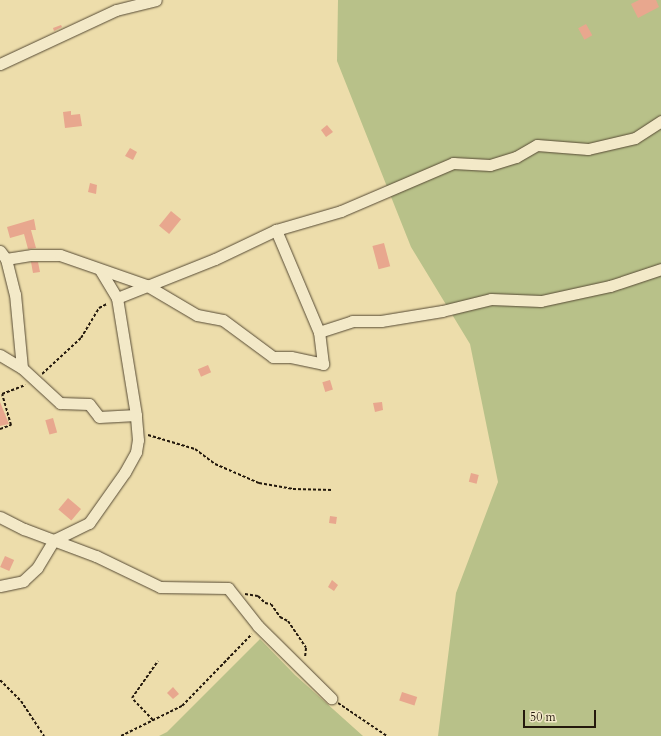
<!DOCTYPE html>
<html>
<head>
<meta charset="utf-8">
<style>
	body { margin:0 }
	#map { position:relative; width:661px; height:736px; overflow:hidden; background:#edddab; font-family:Cardo,serif }
	div>[style] { position:absolute }
	.green>* { inset:0; background:#b8c189 }
	.building>* { inset:0; background:#e8a78e; transform-origin:0 0 }
	.path>* { height:2px; margin-top:-1px; transform-origin:0; background:repeating-linear-gradient(90deg,#24190d 0 3px,transparent 0 5px) }
	.roads { filter:drop-shadow(0 0 1px #564a34) drop-shadow(0 0 1px #564a34) }
	.minor>* { height:11px; margin:-5.5px; padding:0 5.5px; transform-origin:5.5px; border-radius:5.5px; background:#f3e9c8 }
	span { translate:-50% -50%; white-space:nowrap; text-align:center; line-height:1.15; -webkit-text-stroke:3px #f3e9c8; paint-order:stroke }
	.scale { position:absolute; left:523px; top:710px; width:73px; height:18px; box-sizing:border-box; border:2px solid #24190d; border-top:0; padding-left:5px; font-size:12px; line-height:14px; white-space:nowrap; color:#24190d; -webkit-text-stroke:3px #f3e9c8; paint-order:stroke }
</style>
</head>
<body>
<div id="map">
	<div class="green">
		<i style="clip-path:polygon(338px 0,661px 0,661px 736px,438px 736px,456px 593px,498px 482px,470px 344px,411px 247px,337px 61px)"></i>
		<i style="clip-path:polygon(260px 639px,295px 675px,363px 736px,159px 736px,167px 732px)"></i>
	</div>
	<div class="building">
		<i style="clip-path:polygon(639px 0,656px 0,659px 7px,638px 18px,631px 4px)"></i>
		<i style="left:586px;top:24px;width:13px;height:9px;rotate:61deg"></i>
		<i style="clip-path:polygon(61px 25px,62px 27px,54px 31px,53px 28px)"></i>
		<i style="clip-path:polygon(71px 111px,71px 115px,80px 114px,82px 126px,65px 128px,63px 112px)"></i>
		<i style="clip-path:polygon(327px 125px,333px 132px,326px 137px,321px 130px)"></i>
		<i style="clip-path:polygon(130px 148px,137px 152px,133px 160px,125px 156px)"></i>
		<i style="clip-path:polygon(90px 183px,97px 185px,96px 194px,88px 192px)"></i>
		<i style="left:171px;top:211px;width:13px;height:19px;rotate:39deg"></i>
		<i style="clip-path:polygon(34px 219px,36px 230px,31px 230px,36px 248px,28px 249px,24px 234px,10px 238px,7px 227px)"></i>
		<i style="left:384px;top:243px;width:24px;height:12px;rotate:75deg"></i>
		<i style="clip-path:polygon(31px 262px,38px 262px,40px 272px,33px 273px)"></i>
		<i style="left:208px;top:365px;width:8px;height:11px;rotate:67deg"></i>
		<i style="left:330px;top:380px;width:10px;height:8px;rotate:73deg"></i>
		<i style="clip-path:polygon(0 402px,9px 424px,0 426px)"></i>
		<i style="clip-path:polygon(382px 402px,383px 410px,375px 412px,373px 403px)"></i>
		<i style="left:53px;top:418px;width:15px;height:8px;rotate:74deg"></i>
		<i style="left:471px;top:473px;width:8px;height:9px;rotate:14deg"></i>
		<i style="left:68px;top:498px;width:17px;height:15px;rotate:40deg"></i>
		<i style="left:330px;top:516px;width:7px;height:7px;rotate:8deg"></i>
		<i style="left:5px;top:556px;width:10px;height:12px;rotate:24deg"></i>
		<i style="clip-path:polygon(332px 580px,338px 585px,334px 591px,328px 587px)"></i>
		<i style="clip-path:polygon(173px 687px,179px 694px,173px 699px,167px 693px)"></i>
		<i style="left:402px;top:692px;width:16px;height:9px;rotate:18deg"></i>
	</div>
	<div class="path">
		<i style="left:42px;top:374px;width:53px;rotate:-42.7deg"></i>
		<i style="left:81px;top:338px;width:35px;rotate:-59deg"></i>
		<i style="left:99px;top:308px;width:9px;rotate:-27deg"></i>
		<i style="left:0;top:429px;width:12px;rotate:-20deg"></i>
		<i style="left:11px;top:425px;width:32px;rotate:-106deg"></i>
		<i style="left:2px;top:394px;width:25px;rotate:-21deg"></i>
		<i style="left:148px;top:435px;width:49px;rotate:16.6deg"></i>
		<i style="left:195px;top:449px;width:25px;rotate:37deg"></i>
		<i style="left:215px;top:464px;width:48px;rotate:23.4deg"></i>
		<i style="left:259px;top:483px;width:35px;rotate:10deg"></i>
		<i style="left:293px;top:489px;width:40px;rotate:1.4deg"></i>
		<i style="left:245px;top:594px;width:13px;rotate:9deg"></i>
		<i style="left:258px;top:596px;width:10px;rotate:45deg"></i>
		<i style="left:265px;top:603px;width:6px;rotate:9deg"></i>
		<i style="left:271px;top:604px;width:16px;rotate:55deg"></i>
		<i style="left:280px;top:617px;width:9px;rotate:27deg"></i>
		<i style="left:288px;top:621px;width:32px;rotate:56deg"></i>
		<i style="left:306px;top:648px;width:10px;rotate:96deg"></i>
		<i style="left:0;top:680px;width:30px;rotate:45deg"></i>
		<i style="left:21px;top:701px;width:42px;rotate:56.7deg"></i>
		<i style="left:338px;top:703px;width:59px;rotate:34deg"></i>
		<i style="left:153px;top:720px;width:30px;rotate:-134deg"></i>
		<i style="left:132px;top:698px;width:45px;rotate:-54.9deg"></i>
		<i style="left:121px;top:736px;width:68px;rotate:-26.2deg"></i>
		<i style="left:182px;top:706px;width:100px;rotate:-45.8deg"></i>
	</div>
	<div class="roads">
		<div class="minor">
			<i style="left:0;top:64px;width:128px;rotate:-25deg"></i>
			<i style="left:116px;top:10px;width:41px;rotate:-14deg"></i>
			<i style="left:0;top:251px;width:10px;rotate:53deg"></i>
			<i style="left:6px;top:259px;width:26px;rotate:-9deg"></i>
			<i style="left:32px;top:255px;width:28px"></i>
			<i style="left:60px;top:255px;width:91px;rotate:19.2deg"></i>
			<i style="left:146px;top:285px;width:59px;rotate:30.5deg"></i>
			<i style="left:197px;top:315px;width:26px;rotate:11deg"></i>
			<i style="left:223px;top:320px;width:62px;rotate:36.5deg"></i>
			<i style="left:273px;top:357px;width:18px"></i>
			<i style="left:291px;top:357px;width:33px;rotate:12deg"></i>
			<i style="left:323px;top:364px;width:32px;rotate:-97deg"></i>
			<i style="left:319px;top:332px;width:111px;rotate:-112.9deg"></i>
			<i style="left:6px;top:259px;width:36px;rotate:76deg"></i>
			<i style="left:15px;top:294px;width:74px;rotate:84.6deg"></i>
			<i style="left:117px;top:298px;width:105px;rotate:-21.7deg"></i>
			<i style="left:215px;top:259px;width:68px;rotate:-25.4deg"></i>
			<i style="left:276px;top:230px;width:68px;rotate:-16.3deg"></i>
			<i style="left:341px;top:211px;width:122px;rotate:-23.2deg"></i>
			<i style="left:453px;top:163px;width:37px;rotate:3deg"></i>
			<i style="left:490px;top:165px;width:27px;rotate:-17deg"></i>
			<i style="left:516px;top:157px;width:24px;rotate:-30deg"></i>
			<i style="left:537px;top:145px;width:51px;rotate:4.5deg"></i>
			<i style="left:588px;top:149px;width:48px;rotate:-13.2deg"></i>
			<i style="left:635px;top:138px;width:31px;rotate:-33deg"></i>
			<i style="left:319px;top:332px;width:35px;rotate:-18deg"></i>
			<i style="left:352px;top:321px;width:29px"></i>
			<i style="left:381px;top:321px;width:62px;rotate:-9.3deg"></i>
			<i style="left:442px;top:311px;width:50px;rotate:-13.8deg"></i>
			<i style="left:491px;top:299px;width:50px;rotate:2.3deg"></i>
			<i style="left:541px;top:301px;width:71px;rotate:-12.3deg"></i>
			<i style="left:610px;top:286px;width:54px;rotate:-18.4deg"></i>
			<i style="left:0;top:355px;width:26px;rotate:31deg"></i>
			<i style="left:22px;top:368px;width:52px;rotate:42.6deg"></i>
			<i style="left:60px;top:403px;width:29px;rotate:2deg"></i>
			<i style="left:89px;top:404px;width:16px;rotate:52deg"></i>
			<i style="left:99px;top:417px;width:37px;rotate:-3deg"></i>
			<i style="left:0;top:517px;width:27px;rotate:27deg"></i>
			<i style="left:24px;top:529px;width:77px;rotate:20.6deg"></i>
			<i style="left:96px;top:556px;width:71px;rotate:25.8deg"></i>
			<i style="left:160px;top:587px;width:68px;rotate:0.8deg"></i>
			<i style="left:228px;top:588px;width:48px;rotate:51.7deg"></i>
			<i style="left:258px;top:626px;width:103px;rotate:44.6deg"></i>
			<i style="left:0;top:586px;width:24px;rotate:-12deg"></i>
			<i style="left:23px;top:581px;width:19px;rotate:-43deg"></i>
			<i style="left:37px;top:568px;width:33px;rotate:-59deg"></i>
			<i style="left:54px;top:540px;width:39px;rotate:-26deg"></i>
			<i style="left:89px;top:523px;width:62px;rotate:-54.8deg"></i>
			<i style="left:125px;top:472px;width:23px;rotate:-61deg"></i>
			<i style="left:136px;top:452px;width:12px;rotate:-81deg"></i>
			<i style="left:138px;top:440px;width:25px;rotate:-95deg"></i>
			<i style="left:136px;top:415px;width:119px;rotate:-99.2deg"></i>
			<i style="left:117px;top:298px;width:33px;rotate:-121deg"></i>
		</div>
	</div>
	<div class="scale">50 m</div>
</div>
</body>
</html>
